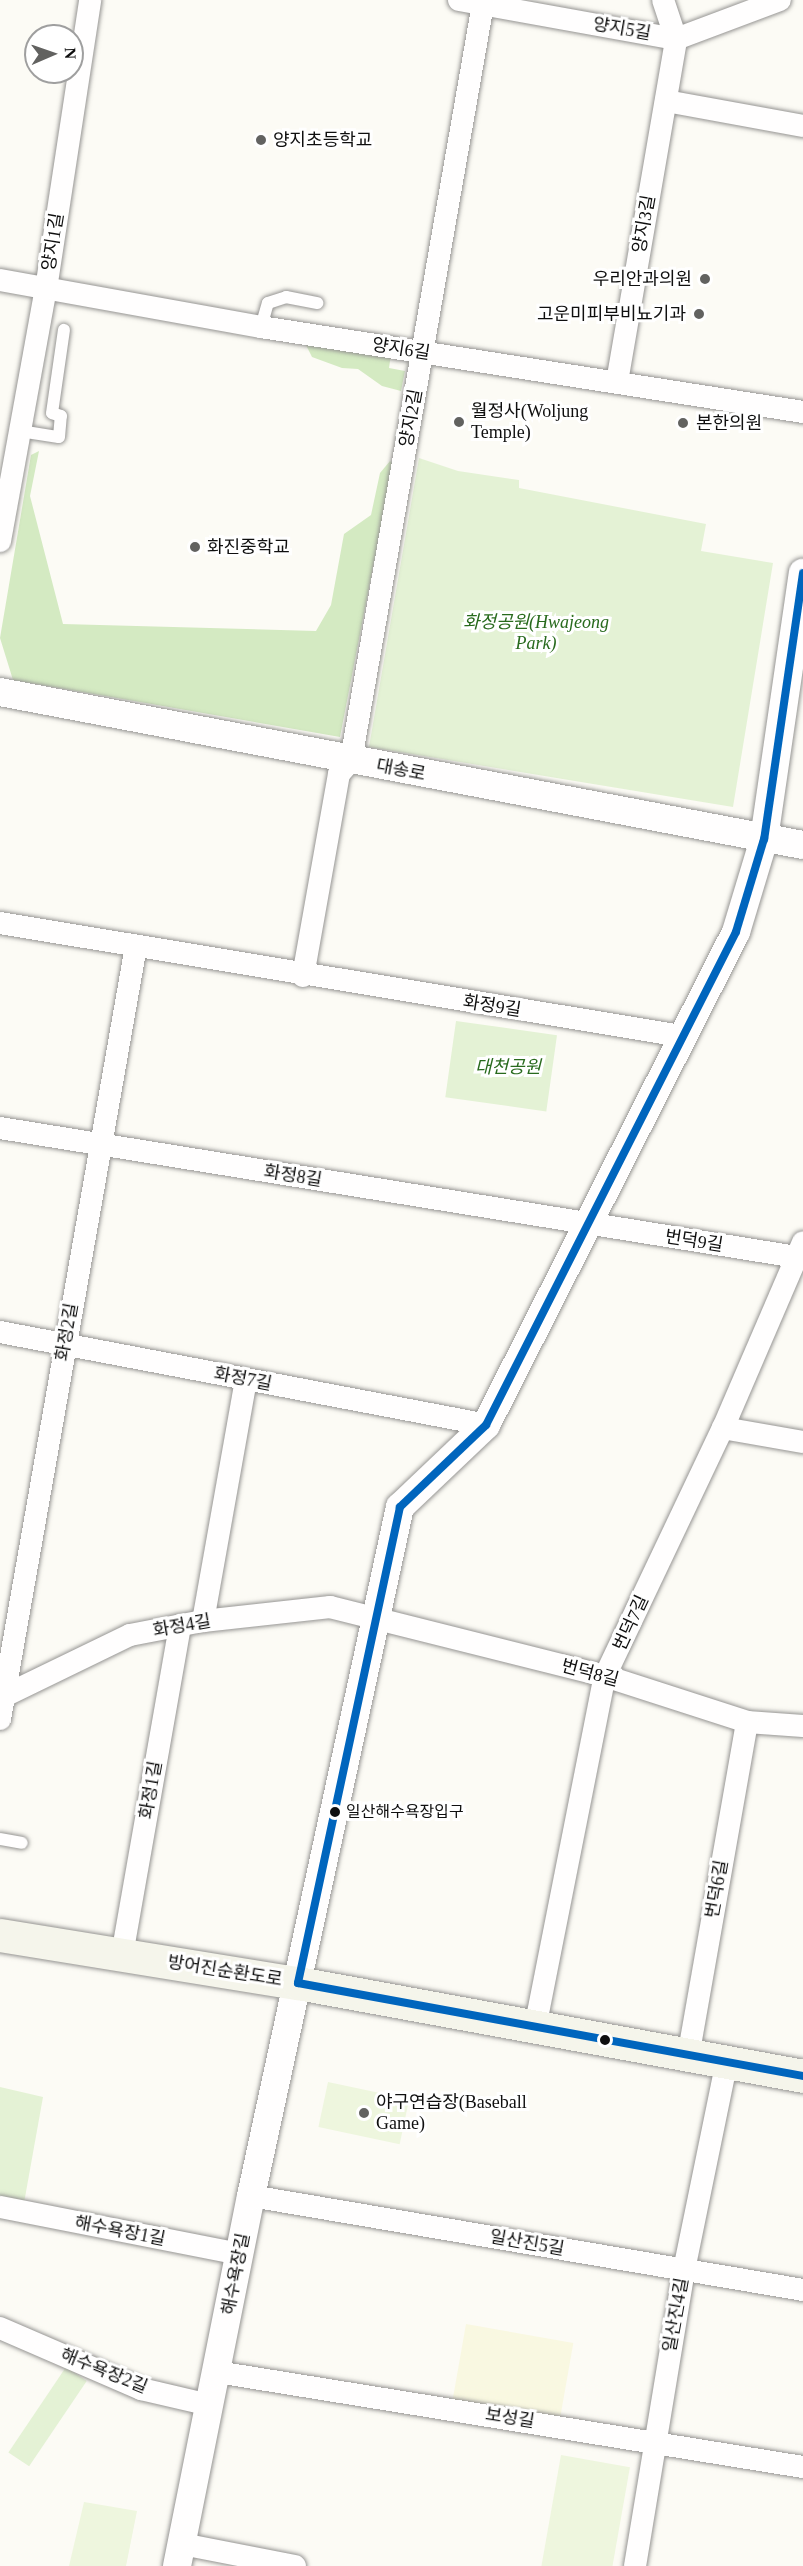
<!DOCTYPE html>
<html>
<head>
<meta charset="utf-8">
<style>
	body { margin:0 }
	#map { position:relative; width:803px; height:2566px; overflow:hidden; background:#fcfbf5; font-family:"Times New Roman","Noto Sans KR",serif }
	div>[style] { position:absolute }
	.farmland>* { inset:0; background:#f9f8e1; transform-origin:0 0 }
	.green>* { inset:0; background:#e4f2d5; transform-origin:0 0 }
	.forest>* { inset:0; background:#d4eac2 }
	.pitch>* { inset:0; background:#eef6de; transform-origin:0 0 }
	.roads { filter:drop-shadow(0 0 2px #969593) drop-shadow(0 0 2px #969593) }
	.service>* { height:12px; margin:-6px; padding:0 6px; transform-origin:6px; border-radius:6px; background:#fffefe }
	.minor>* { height:22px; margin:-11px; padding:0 11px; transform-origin:11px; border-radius:11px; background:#fffefe }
	.tertiary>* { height:28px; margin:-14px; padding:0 14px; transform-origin:14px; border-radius:14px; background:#fffefe }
	.secondary>* { height:33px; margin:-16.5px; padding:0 16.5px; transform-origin:16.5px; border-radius:16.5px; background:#f5f5eb }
	.bus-1>* { height:8px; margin:-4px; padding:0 4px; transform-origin:4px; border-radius:4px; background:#0065bd }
	.dots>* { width:16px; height:16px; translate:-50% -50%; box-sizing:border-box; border:3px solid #fff; border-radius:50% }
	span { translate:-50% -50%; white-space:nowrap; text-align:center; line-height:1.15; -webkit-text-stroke:6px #fff; paint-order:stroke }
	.bus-label { font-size:16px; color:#0f0f0f }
	.left { translate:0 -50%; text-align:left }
	.street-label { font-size:18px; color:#0f0f0f }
	.poi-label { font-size:18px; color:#0f0f0f }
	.right { translate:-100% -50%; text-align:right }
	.park-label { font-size:18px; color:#286a1d; font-style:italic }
	.north { position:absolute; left:24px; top:24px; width:60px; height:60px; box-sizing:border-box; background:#fff; border:2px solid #9f9f9f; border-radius:50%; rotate:88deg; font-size:16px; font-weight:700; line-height:24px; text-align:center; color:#0f0f0f }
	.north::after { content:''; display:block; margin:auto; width:21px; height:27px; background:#626260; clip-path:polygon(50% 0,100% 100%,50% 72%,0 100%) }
</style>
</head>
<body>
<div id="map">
	<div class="farmland">
		<i style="left:466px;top:2324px;width:109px;height:78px;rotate:10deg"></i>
	</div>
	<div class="green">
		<i style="clip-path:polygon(419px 458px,458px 471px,519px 480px,519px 488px,706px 524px,701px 551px,773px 563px,733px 807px,369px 747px)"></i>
		<i style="left:456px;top:1021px;width:102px;height:77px;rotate:8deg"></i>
		<i style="clip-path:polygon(0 2087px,43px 2097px,24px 2203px,0 2197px)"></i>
		<i style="left:66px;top:2367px;width:25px;height:103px;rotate:34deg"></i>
	</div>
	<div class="forest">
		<i style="clip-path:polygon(304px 341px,391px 354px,389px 368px,405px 371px,401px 391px,382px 386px,358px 369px,342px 368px,312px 357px)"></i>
		<i style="clip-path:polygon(39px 451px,30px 496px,63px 624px,316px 631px,331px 605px,344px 534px,371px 515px,380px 473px,390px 461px,393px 464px,340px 737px,13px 680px,0 638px,31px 455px)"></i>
	</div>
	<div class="pitch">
		<i style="left:328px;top:2082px;width:83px;height:46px;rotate:12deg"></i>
		<i style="left:561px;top:2455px;width:70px;height:113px;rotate:10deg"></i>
		<i style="clip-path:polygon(84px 2502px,137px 2511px,126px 2566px,69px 2566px)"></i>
	</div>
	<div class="roads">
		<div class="service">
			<i style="left:261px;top:327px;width:25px;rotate:-74deg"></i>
			<i style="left:268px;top:303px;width:19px;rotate:-18deg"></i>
			<i style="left:286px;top:297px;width:32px;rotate:11deg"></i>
			<i style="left:20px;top:431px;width:39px;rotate:9deg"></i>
			<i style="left:59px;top:437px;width:21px;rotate:-85deg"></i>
			<i style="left:61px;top:416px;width:9px;rotate:-162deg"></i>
			<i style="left:52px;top:413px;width:84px;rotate:-81.8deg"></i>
			<i style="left:0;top:1839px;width:22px;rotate:10deg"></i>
		</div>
		<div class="minor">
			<i style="left:459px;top:0;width:220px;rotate:10.2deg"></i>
			<i style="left:676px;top:39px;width:111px;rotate:-20.6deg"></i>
			<i style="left:666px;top:101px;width:139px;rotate:10.3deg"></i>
			<i style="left:0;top:280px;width:265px;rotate:10.2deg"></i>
			<i style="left:261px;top:327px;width:549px;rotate:8.91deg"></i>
			<i style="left:617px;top:382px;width:348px;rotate:-80.2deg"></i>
			<i style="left:676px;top:39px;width:41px;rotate:-108.4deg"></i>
			<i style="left:0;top:541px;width:256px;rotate:-79.7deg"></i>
			<i style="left:46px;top:289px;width:292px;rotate:-81.3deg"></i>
			<i style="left:0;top:923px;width:690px;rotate:9.42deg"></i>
			<i style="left:303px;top:976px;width:205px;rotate:-79.9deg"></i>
			<i style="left:339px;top:774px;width:18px;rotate:-49deg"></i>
			<i style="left:351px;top:760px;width:767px;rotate:-80.1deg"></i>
			<i style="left:0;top:1128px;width:813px;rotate:9.2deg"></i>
			<i style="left:0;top:1332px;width:495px;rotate:10.8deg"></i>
			<i style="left:723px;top:1428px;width:81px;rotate:9.9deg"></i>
			<i style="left:203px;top:1621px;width:245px;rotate:-79.9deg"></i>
			<i style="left:0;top:1698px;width:144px;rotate:-25.9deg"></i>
			<i style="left:130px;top:1635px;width:74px;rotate:-10.9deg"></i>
			<i style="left:203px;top:1621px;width:128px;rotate:-6.3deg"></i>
			<i style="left:330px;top:1607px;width:284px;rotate:14.1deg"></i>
			<i style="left:605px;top:1676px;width:149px;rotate:17.9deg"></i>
			<i style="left:747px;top:1722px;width:56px;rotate:4.1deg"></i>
			<i style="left:0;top:1719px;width:785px;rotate:-80.02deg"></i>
			<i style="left:122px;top:1955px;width:335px;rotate:-80deg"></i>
			<i style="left:535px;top:2028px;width:359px;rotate:-78.8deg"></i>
			<i style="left:605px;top:1676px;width:275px;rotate:-64.6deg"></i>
			<i style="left:723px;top:1428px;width:202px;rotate:-66.7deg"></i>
			<i style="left:688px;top:2057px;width:340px;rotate:-80deg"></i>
			<i style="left:251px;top:2196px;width:560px;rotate:9.66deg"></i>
			<i style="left:0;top:2207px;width:245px;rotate:11.1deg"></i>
			<i style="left:0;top:2328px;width:154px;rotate:23.4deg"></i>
			<i style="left:141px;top:2389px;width:71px;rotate:13.1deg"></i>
			<i style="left:217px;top:2372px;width:594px;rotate:9.21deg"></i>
			<i style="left:182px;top:2544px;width:115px;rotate:11deg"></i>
			<i style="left:635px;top:2566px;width:300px;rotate:-80.6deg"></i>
			<i style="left:684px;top:2270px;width:209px;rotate:-78.4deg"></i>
		</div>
		<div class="tertiary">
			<i style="left:0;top:692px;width:817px;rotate:10.79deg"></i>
			<i style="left:177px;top:2566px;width:377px;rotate:-78.7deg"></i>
			<i style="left:251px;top:2196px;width:705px;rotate:-77.8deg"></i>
			<i style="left:400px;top:1507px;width:119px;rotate:-43.6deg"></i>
			<i style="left:486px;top:1425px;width:553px;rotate:-63.11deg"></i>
			<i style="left:736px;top:932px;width:97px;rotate:-73.2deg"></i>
			<i style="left:764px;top:839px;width:269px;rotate:-81.7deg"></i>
		</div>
		<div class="secondary">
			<i style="left:0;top:1935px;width:302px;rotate:9.2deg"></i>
			<i style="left:298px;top:1983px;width:513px;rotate:10.43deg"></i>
		</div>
	</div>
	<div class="bus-1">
		<i style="left:803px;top:573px;width:269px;rotate:98.3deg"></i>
		<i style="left:764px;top:839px;width:97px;rotate:106.8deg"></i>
		<i style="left:736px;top:932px;width:553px;rotate:116.89deg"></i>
		<i style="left:486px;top:1425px;width:119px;rotate:136.4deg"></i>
		<i style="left:400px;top:1507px;width:487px;rotate:102.1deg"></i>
		<i style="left:298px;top:1983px;width:513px;rotate:10.43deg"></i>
	</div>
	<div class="dots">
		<i style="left:261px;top:140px;background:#626260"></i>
		<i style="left:705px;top:279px;background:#626260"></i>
		<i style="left:699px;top:314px;background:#626260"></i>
		<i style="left:459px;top:422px;background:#626260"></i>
		<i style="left:683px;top:423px;background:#626260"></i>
		<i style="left:195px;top:547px;background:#626260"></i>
		<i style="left:335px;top:1812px;background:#0f0f0f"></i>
		<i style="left:605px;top:2040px;background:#0f0f0f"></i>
		<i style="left:364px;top:2113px;background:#626260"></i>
	</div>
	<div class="bus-label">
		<span class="left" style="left:346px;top:1812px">일산해수욕장입구</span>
	</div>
	<div class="street-label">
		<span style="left:622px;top:29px;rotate:10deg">양지5길</span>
		<span style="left:644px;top:224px;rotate:-80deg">양지3길</span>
		<span style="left:53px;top:242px;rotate:-81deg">양지1길</span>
		<span style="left:401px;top:349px;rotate:9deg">양지6길</span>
		<span style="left:411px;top:418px;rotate:-80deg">양지2길</span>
		<span style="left:401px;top:770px;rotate:11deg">대송로</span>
		<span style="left:492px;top:1006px;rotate:9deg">화정9길</span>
		<span style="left:293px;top:1176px;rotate:9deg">화정8길</span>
		<span style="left:694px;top:1241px;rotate:9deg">번덕9길</span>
		<span style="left:67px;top:1332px;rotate:-80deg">화정2길</span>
		<span style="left:243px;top:1379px;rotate:11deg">화정7길</span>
		<span style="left:631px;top:1623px;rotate:-65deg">번덕7길</span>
		<span style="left:182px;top:1626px;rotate:-10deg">화정4길</span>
		<span style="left:590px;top:1673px;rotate:15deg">번덕8길</span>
		<span style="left:151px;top:1790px;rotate:-80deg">화정1길</span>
		<span style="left:717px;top:1889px;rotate:-80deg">번덕6길</span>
		<span style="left:225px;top:1971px;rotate:9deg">방어진순환도로</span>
		<span style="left:120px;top:2231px;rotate:11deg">해수욕장1길</span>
		<span style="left:527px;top:2243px;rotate:10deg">일산진5길</span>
		<span style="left:236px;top:2274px;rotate:-79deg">해수욕장길</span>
		<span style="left:676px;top:2315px;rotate:-80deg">일산진4길</span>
		<span style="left:104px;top:2371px;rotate:22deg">해수욕장2길</span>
		<span style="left:510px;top:2418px;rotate:9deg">보성길</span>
	</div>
	<div class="poi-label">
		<span class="left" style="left:273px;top:140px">양지초등학교</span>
		<span class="right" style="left:692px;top:279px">우리안과의원</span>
		<span class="right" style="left:686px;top:314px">고운미피부비뇨기과</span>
		<span class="left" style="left:471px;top:422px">월정사(Woljung<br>Temple)</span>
		<span class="left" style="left:696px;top:423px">본한의원</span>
		<span class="left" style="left:207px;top:547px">화진중학교</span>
		<span class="left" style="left:376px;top:2113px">야구연습장(Baseball<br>Game)</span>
	</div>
	<div class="park-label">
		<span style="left:536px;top:633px">화정공원(Hwajeong<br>Park)</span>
		<span style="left:508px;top:1067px">대천공원</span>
	</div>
	<div class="north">N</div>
</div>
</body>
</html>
